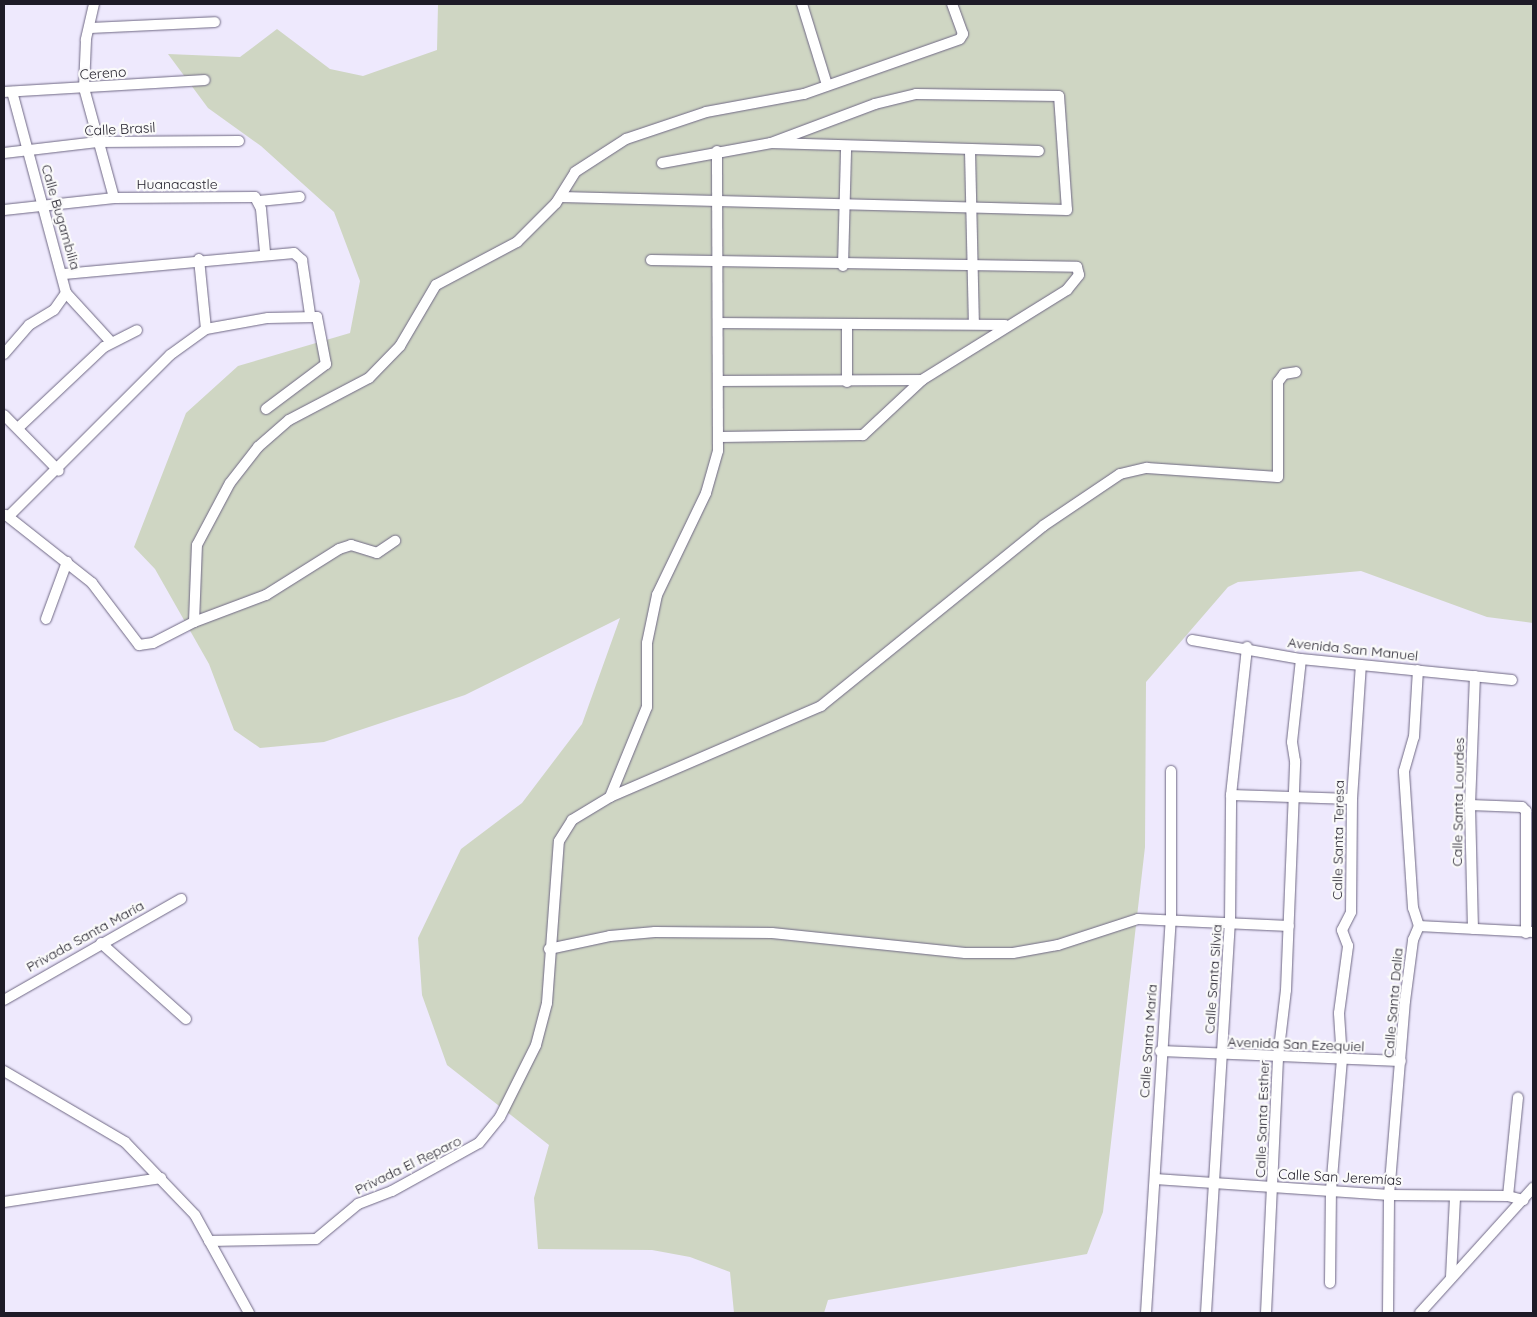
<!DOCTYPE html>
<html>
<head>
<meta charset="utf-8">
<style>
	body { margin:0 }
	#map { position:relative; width:1537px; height:1317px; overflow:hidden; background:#eee9fd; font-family:Quicksand,sans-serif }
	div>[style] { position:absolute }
	.green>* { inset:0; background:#cfd6c3 }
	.roads { filter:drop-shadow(0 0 1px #6f6884) drop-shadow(0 0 1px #6f6884) }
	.minor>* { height:10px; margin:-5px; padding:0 5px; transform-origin:5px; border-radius:5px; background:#fff }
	span { translate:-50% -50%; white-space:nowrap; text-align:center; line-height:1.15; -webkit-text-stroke:4.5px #fafafa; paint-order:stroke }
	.street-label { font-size:14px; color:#1e1b27 }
	.frame { position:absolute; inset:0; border:5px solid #1e1b27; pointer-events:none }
</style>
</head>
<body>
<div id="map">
	<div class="green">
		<i style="clip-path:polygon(438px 4px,1533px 4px,1533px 623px,1487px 617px,1361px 571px,1238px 582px,1228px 587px,1146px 682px,1145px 847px,1103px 1212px,1087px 1254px,828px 1300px,824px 1313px,734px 1313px,730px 1272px,690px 1257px,652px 1250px,538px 1249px,534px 1198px,549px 1145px,447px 1065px,422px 995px,418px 938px,461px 849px,522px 803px,582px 724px,620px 618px,465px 695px,324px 742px,260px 748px,234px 730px,209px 664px,155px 569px,134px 547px,186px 413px,238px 366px,350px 333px,360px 281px,334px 212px,261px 146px,208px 108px,168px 54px,240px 57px,277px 29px,330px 69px,363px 76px,437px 50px)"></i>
	</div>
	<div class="roads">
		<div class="minor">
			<i style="left:94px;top:4px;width:37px;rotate:103deg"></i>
			<i style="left:86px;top:40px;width:48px;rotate:92.4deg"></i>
			<i style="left:84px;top:88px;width:114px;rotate:74.7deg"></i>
			<i style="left:802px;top:4px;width:85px;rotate:72.8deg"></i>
			<i style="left:90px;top:28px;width:125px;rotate:-2.7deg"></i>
			<i style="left:4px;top:92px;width:201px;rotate:-3.4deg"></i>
			<i style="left:970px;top:151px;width:173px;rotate:88.7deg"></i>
			<i style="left:4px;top:153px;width:94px;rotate:-6.7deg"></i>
			<i style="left:97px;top:142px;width:142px;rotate:-0.4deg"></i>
			<i style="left:662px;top:163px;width:111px;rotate:-10.4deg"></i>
			<i style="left:771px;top:143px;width:268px;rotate:1.7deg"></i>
			<i style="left:561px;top:197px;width:506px;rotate:1.47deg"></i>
			<i style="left:1067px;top:210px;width:114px;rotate:-94deg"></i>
			<i style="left:1059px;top:96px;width:143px;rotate:-179.2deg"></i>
			<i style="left:916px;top:94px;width:42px;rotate:166.3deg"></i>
			<i style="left:875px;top:104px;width:111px;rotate:159.4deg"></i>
			<i style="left:259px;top:201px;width:41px;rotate:-5.6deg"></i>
			<i style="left:4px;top:210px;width:111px;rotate:-6.2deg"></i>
			<i style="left:114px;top:198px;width:141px;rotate:-0.4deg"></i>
			<i style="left:255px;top:197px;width:13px;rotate:63deg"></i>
			<i style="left:261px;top:209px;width:43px;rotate:84.7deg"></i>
			<i style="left:199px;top:259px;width:70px;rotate:84.3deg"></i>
			<i style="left:651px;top:260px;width:426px;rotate:0.9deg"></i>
			<i style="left:1077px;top:267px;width:8px;rotate:76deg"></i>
			<i style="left:1079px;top:275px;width:19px;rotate:129deg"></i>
			<i style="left:1067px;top:290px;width:171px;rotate:148.2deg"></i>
			<i style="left:922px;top:380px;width:81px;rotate:137deg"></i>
			<i style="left:863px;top:435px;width:144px;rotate:179.2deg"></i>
			<i style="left:843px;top:266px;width:118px;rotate:-88.5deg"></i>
			<i style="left:64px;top:274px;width:231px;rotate:-5.2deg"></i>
			<i style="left:294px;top:253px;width:11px;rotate:41deg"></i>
			<i style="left:302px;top:260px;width:55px;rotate:81.6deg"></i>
			<i style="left:66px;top:293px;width:67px;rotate:47.4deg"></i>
			<i style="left:719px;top:323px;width:286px;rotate:0.4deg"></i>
			<i style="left:847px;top:324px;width:58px;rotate:90deg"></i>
			<i style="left:4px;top:354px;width:38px;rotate:-49deg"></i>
			<i style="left:29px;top:325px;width:29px;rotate:-31deg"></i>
			<i style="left:54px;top:310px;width:21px;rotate:-55deg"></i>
			<i style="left:66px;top:293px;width:208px;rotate:-105deg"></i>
			<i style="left:720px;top:381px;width:202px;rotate:-0.3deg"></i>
			<i style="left:4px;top:415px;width:78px;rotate:45.5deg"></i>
			<i style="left:18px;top:428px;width:118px;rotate:-43.3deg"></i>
			<i style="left:104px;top:347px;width:37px;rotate:-27deg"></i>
			<i style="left:6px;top:515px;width:110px;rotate:38.3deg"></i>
			<i style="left:92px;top:583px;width:78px;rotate:52.8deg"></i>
			<i style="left:139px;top:645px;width:14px;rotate:-8deg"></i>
			<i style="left:153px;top:643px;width:46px;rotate:-27.1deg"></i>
			<i style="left:194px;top:622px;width:77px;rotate:-20.6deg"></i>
			<i style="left:266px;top:595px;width:86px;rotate:-32.2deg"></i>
			<i style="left:339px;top:549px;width:13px;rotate:-18deg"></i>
			<i style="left:351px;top:545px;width:27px;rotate:17deg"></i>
			<i style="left:377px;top:553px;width:22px;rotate:-34deg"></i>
			<i style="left:10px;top:515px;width:226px;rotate:-45deg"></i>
			<i style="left:170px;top:355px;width:44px;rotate:-35.8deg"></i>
			<i style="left:206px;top:329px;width:63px;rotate:-10.1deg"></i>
			<i style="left:268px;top:318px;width:49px;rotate:-1.2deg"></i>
			<i style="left:317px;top:317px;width:48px;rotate:79.2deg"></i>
			<i style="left:326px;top:364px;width:75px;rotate:143.1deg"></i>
			<i style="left:46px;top:619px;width:61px;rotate:-69.8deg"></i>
			<i style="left:194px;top:622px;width:77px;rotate:-87.8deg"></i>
			<i style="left:197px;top:545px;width:70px;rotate:-62deg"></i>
			<i style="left:230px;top:483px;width:46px;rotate:-52.1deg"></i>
			<i style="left:258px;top:447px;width:41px;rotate:-41.1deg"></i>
			<i style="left:289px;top:420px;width:90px;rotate:-27.7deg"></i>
			<i style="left:369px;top:378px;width:45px;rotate:-45.9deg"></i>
			<i style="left:400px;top:346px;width:71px;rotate:-59.5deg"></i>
			<i style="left:436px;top:285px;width:92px;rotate:-28deg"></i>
			<i style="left:517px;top:242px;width:55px;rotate:-45deg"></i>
			<i style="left:556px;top:203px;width:36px;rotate:-58deg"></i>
			<i style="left:575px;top:172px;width:61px;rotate:-32.9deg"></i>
			<i style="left:626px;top:139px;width:84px;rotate:-18.6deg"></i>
			<i style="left:706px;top:112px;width:100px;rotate:-10.4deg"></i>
			<i style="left:804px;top:94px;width:165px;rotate:-19.4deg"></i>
			<i style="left:960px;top:39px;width:6px;rotate:-59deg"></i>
			<i style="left:963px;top:34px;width:32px;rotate:-110deg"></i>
			<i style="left:1192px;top:640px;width:111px;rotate:9.9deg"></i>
			<i style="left:1301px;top:659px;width:212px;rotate:5.7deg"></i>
			<i style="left:1231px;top:795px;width:121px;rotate:1.9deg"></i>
			<i style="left:610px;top:797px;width:97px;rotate:-67.7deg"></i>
			<i style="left:647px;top:707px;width:64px;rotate:-90deg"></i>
			<i style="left:647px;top:643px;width:49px;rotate:-78.2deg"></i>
			<i style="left:657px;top:595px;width:113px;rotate:-64.3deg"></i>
			<i style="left:706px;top:493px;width:44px;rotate:-74.1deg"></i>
			<i style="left:718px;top:451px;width:300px;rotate:-90.2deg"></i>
			<i style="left:1470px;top:805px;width:52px;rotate:2.2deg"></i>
			<i style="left:1522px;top:807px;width:6px;rotate:45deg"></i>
			<i style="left:1526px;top:811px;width:122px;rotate:90deg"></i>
			<i style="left:1419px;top:926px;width:114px;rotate:3deg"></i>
			<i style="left:1473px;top:929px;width:124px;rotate:-91.4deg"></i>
			<i style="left:1470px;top:805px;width:129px;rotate:-87.8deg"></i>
			<i style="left:101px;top:943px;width:114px;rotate:41.8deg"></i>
			<i style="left:549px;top:949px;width:62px;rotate:-12deg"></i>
			<i style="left:610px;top:936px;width:45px;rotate:-5.1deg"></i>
			<i style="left:655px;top:932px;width:117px;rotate:0.5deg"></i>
			<i style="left:772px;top:933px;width:194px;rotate:5.9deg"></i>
			<i style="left:965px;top:953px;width:48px"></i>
			<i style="left:1013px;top:953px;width:46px;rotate:-10.1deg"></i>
			<i style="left:1058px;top:945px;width:84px;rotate:-18deg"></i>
			<i style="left:1138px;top:919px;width:151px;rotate:2.7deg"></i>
			<i style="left:4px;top:1000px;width:204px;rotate:-29.7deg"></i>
			<i style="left:1160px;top:1051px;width:241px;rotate:2.4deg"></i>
			<i style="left:4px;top:1071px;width:140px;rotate:30.4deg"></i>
			<i style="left:125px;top:1142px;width:101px;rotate:46.2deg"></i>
			<i style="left:195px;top:1215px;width:112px;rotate:61.1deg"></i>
			<i style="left:1155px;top:1179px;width:235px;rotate:3.9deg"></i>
			<i style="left:1389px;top:1195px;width:119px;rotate:0.5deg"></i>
			<i style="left:1508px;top:1196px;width:16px;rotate:15deg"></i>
			<i style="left:1508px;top:1196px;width:99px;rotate:-84.2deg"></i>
			<i style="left:4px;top:1202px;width:159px;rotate:-8.7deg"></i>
			<i style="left:209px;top:1241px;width:107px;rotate:-1.1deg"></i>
			<i style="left:316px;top:1239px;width:55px;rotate:-39.8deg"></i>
			<i style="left:358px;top:1204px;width:36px;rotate:-21deg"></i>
			<i style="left:392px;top:1191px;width:99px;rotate:-28.9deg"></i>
			<i style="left:479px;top:1143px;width:33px;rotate:-51deg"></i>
			<i style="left:500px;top:1117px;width:80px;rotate:-63.4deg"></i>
			<i style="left:536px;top:1045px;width:43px;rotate:-75.3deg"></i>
			<i style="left:547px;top:1003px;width:162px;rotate:-85.8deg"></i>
			<i style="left:559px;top:841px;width:25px;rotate:-58deg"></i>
			<i style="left:572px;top:820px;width:44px;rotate:-31.2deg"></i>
			<i style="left:610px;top:797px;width:230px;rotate:-23.3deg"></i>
			<i style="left:821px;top:706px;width:286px;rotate:-39deg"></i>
			<i style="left:1043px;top:526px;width:93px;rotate:-34deg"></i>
			<i style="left:1120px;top:474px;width:28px;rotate:-13deg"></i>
			<i style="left:1147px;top:468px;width:131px;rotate:3.9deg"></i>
			<i style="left:1278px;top:477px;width:95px;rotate:-90deg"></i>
			<i style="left:1278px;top:382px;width:10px;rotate:-53deg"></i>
			<i style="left:1284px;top:374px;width:12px;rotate:-9deg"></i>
			<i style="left:1451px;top:1277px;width:80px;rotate:-87.1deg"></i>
			<i style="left:1330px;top:1283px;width:93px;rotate:-89.4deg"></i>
			<i style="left:1331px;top:1190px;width:130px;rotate:-85.2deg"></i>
			<i style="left:1342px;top:1060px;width:47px;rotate:-93.7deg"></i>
			<i style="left:1339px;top:1013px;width:68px;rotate:-82.3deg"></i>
			<i style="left:1348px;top:946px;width:17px;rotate:-111deg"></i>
			<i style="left:1342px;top:930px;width:20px;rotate:-63deg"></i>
			<i style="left:1351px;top:912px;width:113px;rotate:-89.5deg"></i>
			<i style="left:1352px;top:799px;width:134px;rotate:-86.2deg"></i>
			<i style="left:1146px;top:1313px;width:395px;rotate:-86.4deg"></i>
			<i style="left:1171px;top:919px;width:148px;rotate:-90deg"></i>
			<i style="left:1206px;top:1313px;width:392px;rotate:-86.5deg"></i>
			<i style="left:1230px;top:922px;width:127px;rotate:-89.5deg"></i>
			<i style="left:1231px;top:795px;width:149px;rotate:-83.8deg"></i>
			<i style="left:1266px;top:1313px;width:256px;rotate:-87.3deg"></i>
			<i style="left:1278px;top:1057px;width:67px;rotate:-83.2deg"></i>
			<i style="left:1286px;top:990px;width:229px;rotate:-87.7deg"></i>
			<i style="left:1295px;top:761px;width:19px;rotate:-99deg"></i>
			<i style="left:1292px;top:742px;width:83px;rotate:-83.8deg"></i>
			<i style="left:1388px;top:1313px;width:118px;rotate:-89.5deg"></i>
			<i style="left:1389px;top:1195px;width:195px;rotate:-85.3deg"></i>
			<i style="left:1405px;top:1001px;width:62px;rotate:-82.5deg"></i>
			<i style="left:1413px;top:940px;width:15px;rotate:-67deg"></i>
			<i style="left:1419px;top:926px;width:19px;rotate:-108deg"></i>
			<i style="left:1413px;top:908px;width:137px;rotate:-93.8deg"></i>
			<i style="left:1404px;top:771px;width:35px;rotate:-74deg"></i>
			<i style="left:1414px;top:737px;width:67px;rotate:-86.6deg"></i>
			<i style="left:1420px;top:1313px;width:169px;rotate:-47.9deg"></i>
		</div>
	</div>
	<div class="street-label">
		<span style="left:103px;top:73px;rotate:-4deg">Cereno</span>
		<span style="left:120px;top:129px;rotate:-3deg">Calle Brasil</span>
		<span style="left:177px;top:184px">Huanacastle</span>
		<span style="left:61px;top:217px;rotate:74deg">Calle Bugambilia</span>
		<span style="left:1353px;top:649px;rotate:6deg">Avenida San Manuel</span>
		<span style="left:1458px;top:802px;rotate:-89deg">Calle Santa Lourdes</span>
		<span style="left:1338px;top:840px;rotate:-89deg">Calle Santa Teresa</span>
		<span style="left:85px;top:936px;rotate:-29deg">Privada Santa María</span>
		<span style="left:1213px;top:979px;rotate:-86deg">Calle Santa Silvia</span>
		<span style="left:1393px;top:1003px;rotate:-85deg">Calle Santa Dalia</span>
		<span style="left:1148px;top:1041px;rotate:-86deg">Calle Santa María</span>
		<span style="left:1296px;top:1044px;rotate:2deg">Avenida San Ezequiel</span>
		<span style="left:1262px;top:1119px;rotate:-88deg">Calle Santa Esther</span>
		<span style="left:408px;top:1165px;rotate:-26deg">Privada El Reparo</span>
		<span style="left:1340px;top:1177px;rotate:3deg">Calle San Jeremías</span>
	</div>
	<div class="frame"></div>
</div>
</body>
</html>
